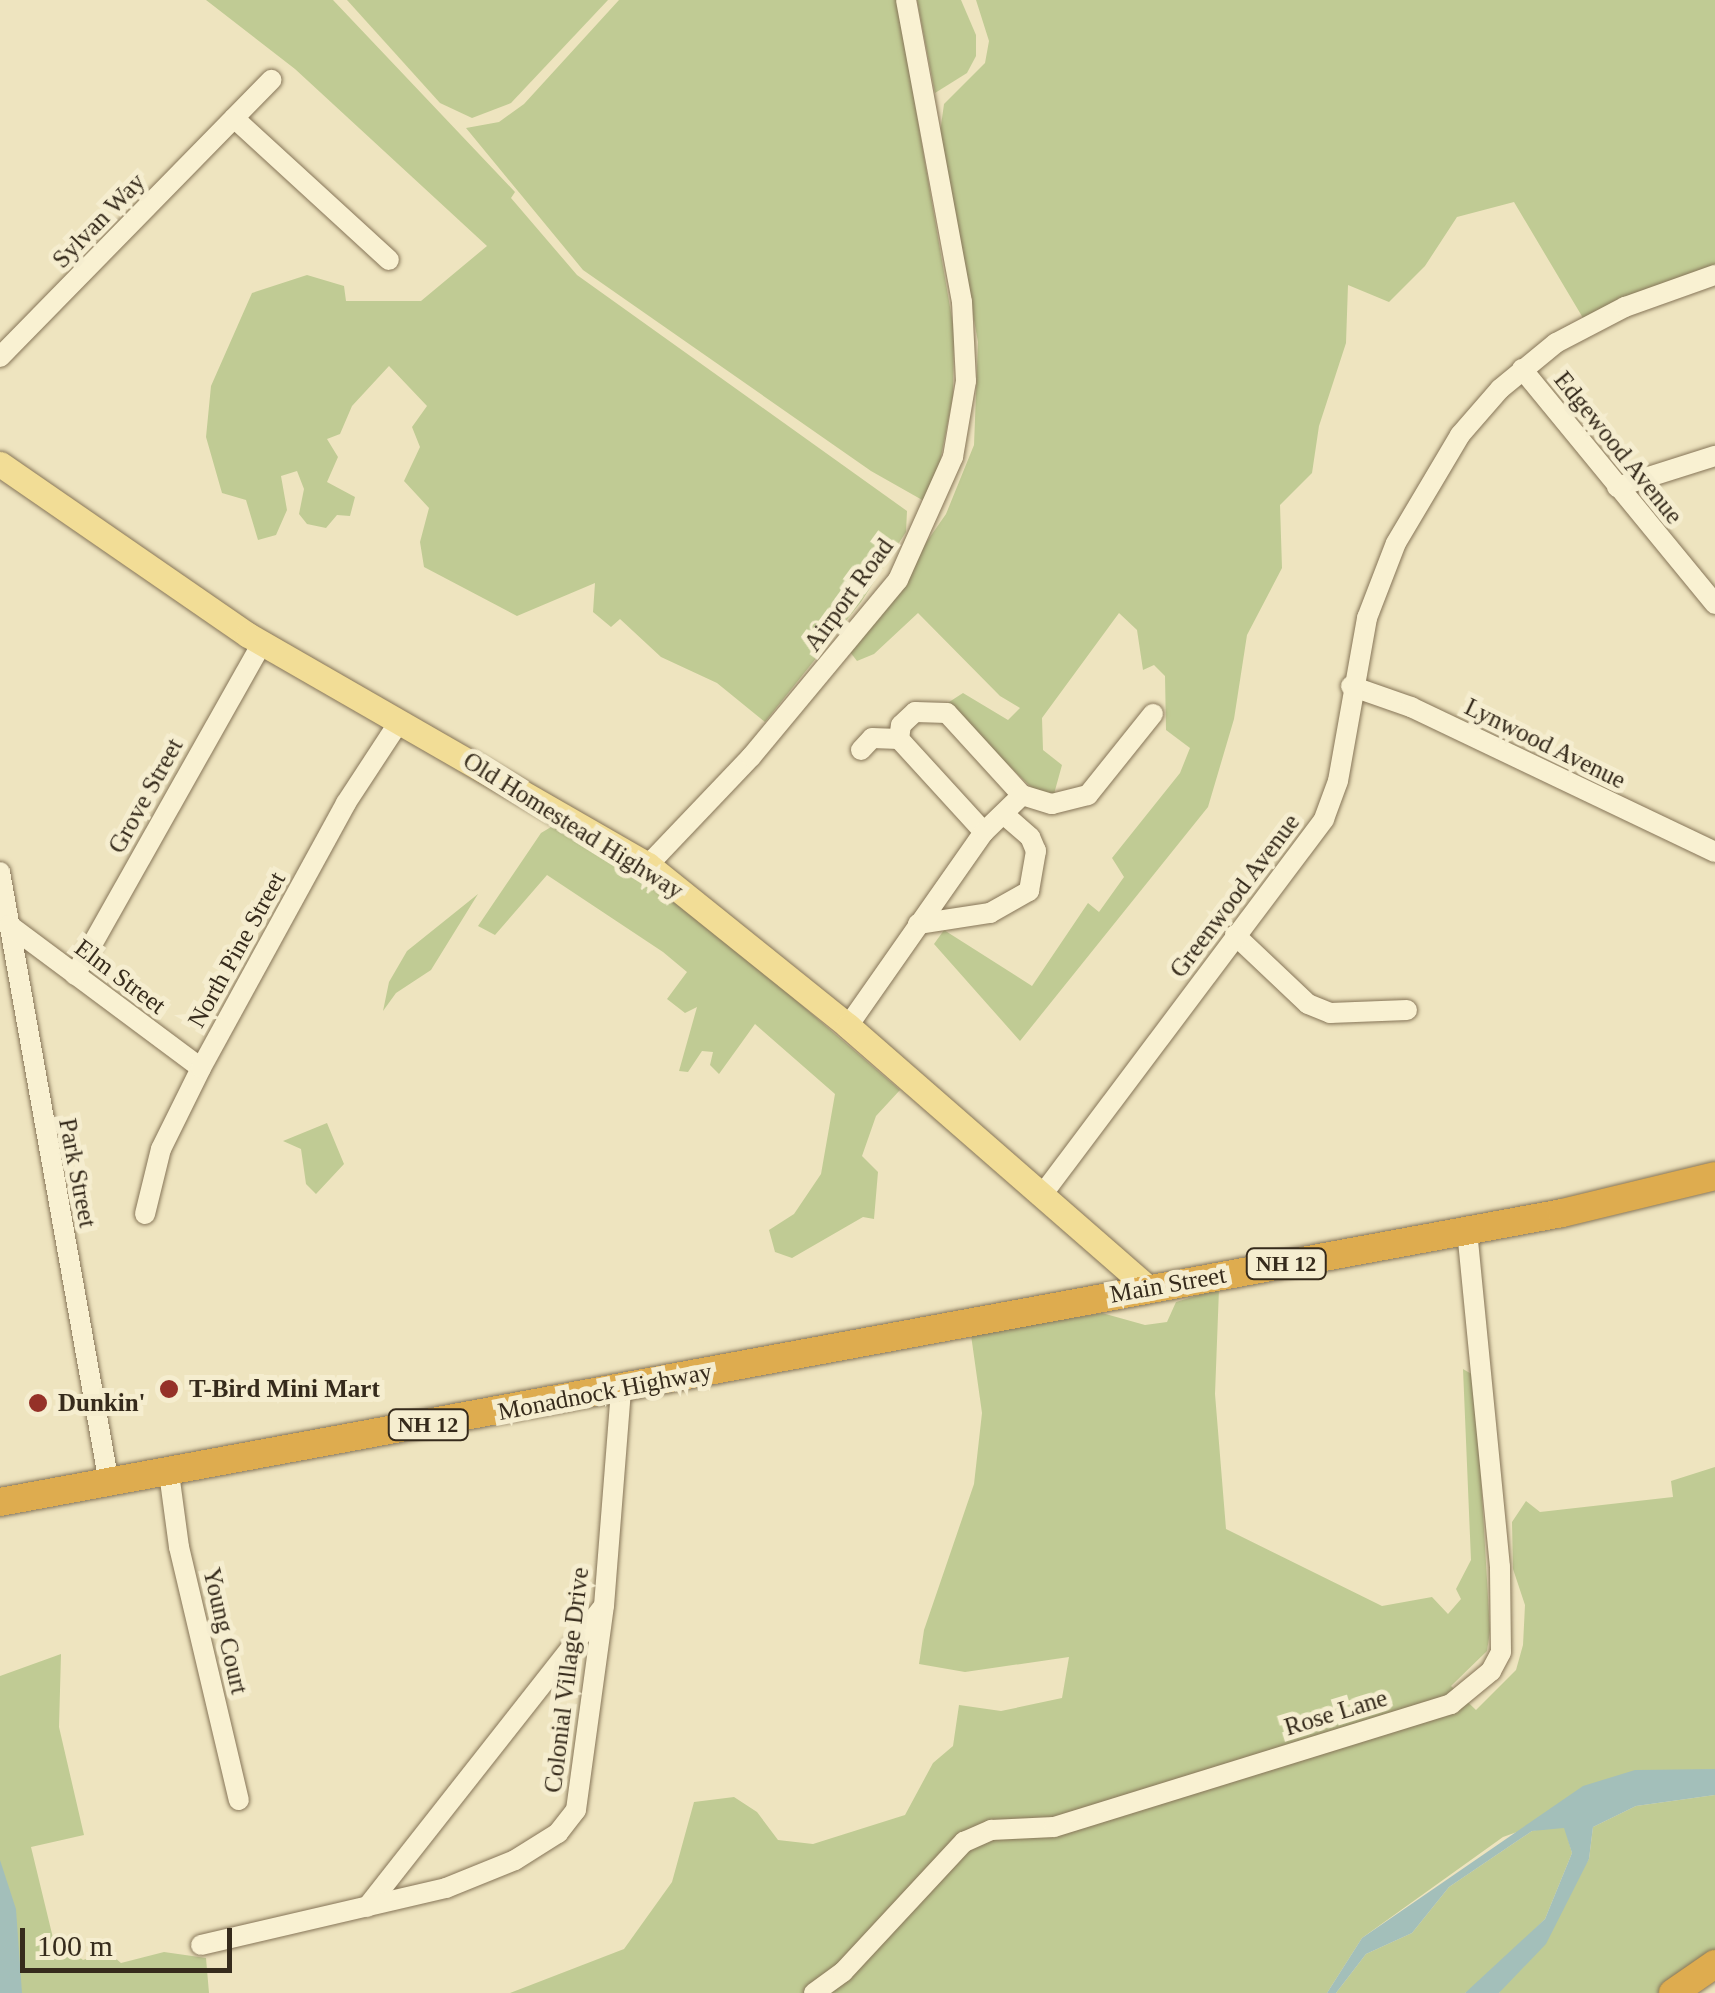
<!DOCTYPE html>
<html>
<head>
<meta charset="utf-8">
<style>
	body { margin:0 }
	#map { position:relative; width:1715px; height:1993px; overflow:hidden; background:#eee4bf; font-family:"Times New Roman",serif }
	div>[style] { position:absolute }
	.green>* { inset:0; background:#c0cb94 }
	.water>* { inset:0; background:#a3bfba }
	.roads { filter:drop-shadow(0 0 2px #867558) drop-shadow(0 0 2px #867558) }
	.minor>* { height:20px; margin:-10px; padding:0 10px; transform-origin:10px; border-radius:10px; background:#f9f1d2 }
	.major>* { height:25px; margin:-12.5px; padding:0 12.5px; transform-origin:12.5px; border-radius:12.5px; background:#f2dd96 }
	.highway>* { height:28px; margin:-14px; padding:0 14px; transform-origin:14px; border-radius:14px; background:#deac4f }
	.dots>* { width:28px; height:28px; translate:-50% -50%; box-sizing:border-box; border:5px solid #f5edcf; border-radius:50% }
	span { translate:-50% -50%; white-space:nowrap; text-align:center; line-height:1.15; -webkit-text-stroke:10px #f5edcf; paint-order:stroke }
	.shield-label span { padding:2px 8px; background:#f5edcf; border:2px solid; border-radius:8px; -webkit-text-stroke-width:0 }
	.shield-label { font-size:22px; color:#362b1c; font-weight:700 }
	.street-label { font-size:25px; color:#362b1c }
	.poi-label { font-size:25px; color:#362b1c; font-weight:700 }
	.left { translate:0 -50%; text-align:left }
	.scale { position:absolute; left:20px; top:1928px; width:212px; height:45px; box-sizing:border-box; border:5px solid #362b1c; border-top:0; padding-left:12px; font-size:30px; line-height:35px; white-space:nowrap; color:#362b1c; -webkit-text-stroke:8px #f5edcf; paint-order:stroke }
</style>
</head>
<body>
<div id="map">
	<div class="green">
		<i style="clip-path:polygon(206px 0,333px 0,515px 192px,511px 198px,577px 275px,907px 511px,906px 532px,861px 602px,765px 722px,717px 683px,661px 657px,620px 619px,611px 627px,593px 612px,595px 583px,517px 616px,424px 567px,420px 542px,429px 508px,404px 481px,420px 447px,412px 427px,427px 406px,389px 366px,352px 406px,340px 434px,327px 439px,338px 457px,327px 482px,355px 497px,350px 516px,337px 515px,326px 528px,307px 524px,299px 514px,304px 489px,297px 471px,281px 476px,287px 510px,276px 535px,258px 540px,246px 500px,222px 493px,206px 437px,211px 386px,252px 293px,307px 275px,344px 286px,346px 301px,421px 301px,487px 246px,295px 69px)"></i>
		<i style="clip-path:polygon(347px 0,608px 0,511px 103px,472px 118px,440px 103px)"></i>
		<i style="clip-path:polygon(619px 0,897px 0,954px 330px,953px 396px,938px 472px,924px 501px,871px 471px,583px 270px,466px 128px,499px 122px,524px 104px)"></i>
		<i style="clip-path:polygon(917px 0,961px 0,976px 35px,976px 56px,967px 73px,935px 93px)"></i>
		<i style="clip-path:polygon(976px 0,1715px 0,1715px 269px,1583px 318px,1514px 202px,1457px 217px,1425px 266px,1389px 302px,1348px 285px,1346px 343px,1319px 426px,1312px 473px,1280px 505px,1282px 568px,1247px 635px,1234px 719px,1208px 807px,1020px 1041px,934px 944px,944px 930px,1032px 986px,1088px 903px,1099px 912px,1124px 877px,1112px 858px,1180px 773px,1190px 748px,1166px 730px,1165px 676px,1154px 665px,1143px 670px,1137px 630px,1119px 613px,1042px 718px,1043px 750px,1062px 765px,1054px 794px,1033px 789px,946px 704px,963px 693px,1008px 720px,1020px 708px,1000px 696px,918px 613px,874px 654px,857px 661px,850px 652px,946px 514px,974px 445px,978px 342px,940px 133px,944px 104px,985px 63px,989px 41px)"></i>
		<i style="clip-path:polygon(556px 824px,674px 895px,900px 1090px,876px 1116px,862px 1156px,878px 1172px,874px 1219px,863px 1217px,792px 1258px,775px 1252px,769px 1230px,794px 1214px,821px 1174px,835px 1094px,755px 1024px,719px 1074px,710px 1065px,713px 1052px,702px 1051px,688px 1072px,679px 1071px,697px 1007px,685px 1013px,667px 999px,687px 972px,663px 952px,547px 875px,495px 935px,478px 926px,541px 833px)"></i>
		<i style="clip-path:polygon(478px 894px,431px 970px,396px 993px,383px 1011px,389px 982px,407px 951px)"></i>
		<i style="clip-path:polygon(327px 1123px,344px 1164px,316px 1194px,306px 1184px,301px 1149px,283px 1141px)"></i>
		<i style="clip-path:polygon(1219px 1289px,1215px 1394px,1226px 1529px,1382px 1606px,1432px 1597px,1448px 1614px,1461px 1599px,1456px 1589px,1471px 1560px,1463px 1369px,1475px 1376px,1490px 1631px,1487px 1651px,1451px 1686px,1476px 1710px,1516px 1670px,1523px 1645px,1525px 1605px,1513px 1569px,1512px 1522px,1526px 1501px,1540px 1512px,1673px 1497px,1671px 1481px,1715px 1467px,1715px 1769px,1687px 1771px,1503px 1837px,1362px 1938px,1327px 1993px,510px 1993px,624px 1949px,672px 1882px,694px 1802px,734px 1797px,757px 1812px,778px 1840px,813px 1844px,905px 1815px,933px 1763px,953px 1746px,959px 1705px,1001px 1711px,1062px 1698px,1069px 1657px,965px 1672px,919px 1664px,924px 1630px,974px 1484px,982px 1413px,971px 1335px,1102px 1313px,1145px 1325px,1167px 1322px,1176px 1302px)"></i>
		<i style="clip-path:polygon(61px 1654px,59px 1727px,84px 1835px,31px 1847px,53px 1938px,83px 1960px,108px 1952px,121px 1963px,164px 1952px,206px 1958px,209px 1993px,0 1993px,0 1676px)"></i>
		<i style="clip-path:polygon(1715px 1795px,1715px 1953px,1658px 1993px,1499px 1993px,1589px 1859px,1593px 1827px,1636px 1806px)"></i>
		<i style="clip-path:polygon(1555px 1826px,1565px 1828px,1572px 1853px,1545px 1919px,1484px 1980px,1465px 1993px,1336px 1993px,1366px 1954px,1412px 1933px,1449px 1887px,1532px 1831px)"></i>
	</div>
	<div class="water">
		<i style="clip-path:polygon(1715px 1769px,1715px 1795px,1636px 1806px,1593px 1827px,1589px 1859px,1546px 1944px,1499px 1993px,1465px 1993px,1545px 1919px,1572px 1853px,1564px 1828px,1532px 1831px,1449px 1887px,1412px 1933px,1366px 1954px,1336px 1993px,1327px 1993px,1362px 1938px,1583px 1786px,1635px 1770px)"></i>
		<i style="clip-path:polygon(0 1860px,16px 1909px,22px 1993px,0 1993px)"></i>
	</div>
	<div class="roads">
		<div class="minor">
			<i style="left:234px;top:118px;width:210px;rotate:42.5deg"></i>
			<i style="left:0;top:357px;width:388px;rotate:-45.6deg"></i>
			<i style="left:1522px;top:369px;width:304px;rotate:50.6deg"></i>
			<i style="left:1617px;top:487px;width:103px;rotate:-17.6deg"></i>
			<i style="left:1351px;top:686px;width:64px;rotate:19.3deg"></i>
			<i style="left:1411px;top:707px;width:337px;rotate:25.5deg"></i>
			<i style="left:899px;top:739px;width:14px;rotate:-82deg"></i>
			<i style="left:901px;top:725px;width:19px;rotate:-43deg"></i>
			<i style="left:915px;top:712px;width:32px;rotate:2deg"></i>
			<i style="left:947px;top:713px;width:111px;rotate:47.6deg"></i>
			<i style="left:899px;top:739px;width:126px;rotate:47.6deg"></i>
			<i style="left:861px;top:750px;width:16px;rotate:-47deg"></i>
			<i style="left:872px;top:738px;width:27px;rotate:2deg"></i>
			<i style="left:648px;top:865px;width:149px;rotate:-46.4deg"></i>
			<i style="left:751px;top:757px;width:230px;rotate:-50.3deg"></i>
			<i style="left:898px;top:580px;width:135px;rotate:-65.9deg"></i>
			<i style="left:953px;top:457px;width:77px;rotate:-80.3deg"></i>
			<i style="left:966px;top:381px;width:79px;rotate:-92.9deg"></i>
			<i style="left:962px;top:302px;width:307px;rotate:-100.5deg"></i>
			<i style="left:0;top:872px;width:621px;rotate:79.89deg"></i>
			<i style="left:918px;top:924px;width:73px;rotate:-8.7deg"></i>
			<i style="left:990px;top:913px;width:45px;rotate:-29.4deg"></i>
			<i style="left:1029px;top:891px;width:41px;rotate:-80.1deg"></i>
			<i style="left:1036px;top:851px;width:15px;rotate:-113deg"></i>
			<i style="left:1030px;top:837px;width:33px;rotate:-139deg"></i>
			<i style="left:9px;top:925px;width:239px;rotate:36.7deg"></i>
			<i style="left:1235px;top:935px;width:100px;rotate:43.4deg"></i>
			<i style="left:1308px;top:1004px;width:24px;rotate:22deg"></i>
			<i style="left:1330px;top:1013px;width:77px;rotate:-2.2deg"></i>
			<i style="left:75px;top:975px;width:381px;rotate:-60.6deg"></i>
			<i style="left:848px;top:1026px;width:237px;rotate:-55deg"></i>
			<i style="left:984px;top:832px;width:53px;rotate:-44.2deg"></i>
			<i style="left:1022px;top:795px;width:31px;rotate:17deg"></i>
			<i style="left:1052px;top:804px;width:37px;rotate:-14deg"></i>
			<i style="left:1088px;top:795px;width:104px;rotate:-51.3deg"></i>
			<i style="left:1042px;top:1195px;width:470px;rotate:-53.1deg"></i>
			<i style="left:1324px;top:819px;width:40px;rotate:-69.8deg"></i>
			<i style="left:1338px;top:781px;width:166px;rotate:-79.9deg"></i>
			<i style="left:1367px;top:618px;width:80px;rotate:-68.9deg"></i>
			<i style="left:1396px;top:543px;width:126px;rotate:-59.3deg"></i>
			<i style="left:1460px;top:435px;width:61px;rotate:-49deg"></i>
			<i style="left:1500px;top:389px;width:72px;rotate:-39.4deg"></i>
			<i style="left:1556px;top:343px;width:78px;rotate:-27.6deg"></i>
			<i style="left:1625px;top:307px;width:96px;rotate:-19.6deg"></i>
			<i style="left:145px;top:1214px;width:67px;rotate:-76.2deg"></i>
			<i style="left:161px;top:1149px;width:90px;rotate:-63.7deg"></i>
			<i style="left:201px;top:1068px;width:302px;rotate:-61.3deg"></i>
			<i style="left:346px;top:803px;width:97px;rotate:-56.8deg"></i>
			<i style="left:169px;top:1473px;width:75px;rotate:82.3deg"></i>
			<i style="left:179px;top:1547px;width:260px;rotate:76.7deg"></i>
			<i style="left:367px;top:1907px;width:380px;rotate:-51.8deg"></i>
			<i style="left:201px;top:1945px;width:252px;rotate:-13.1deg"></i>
			<i style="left:446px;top:1888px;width:74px;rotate:-22.1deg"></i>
			<i style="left:515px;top:1860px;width:51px;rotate:-32.1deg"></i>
			<i style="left:558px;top:1833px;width:29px;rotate:-52deg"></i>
			<i style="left:576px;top:1810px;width:206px;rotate:-82.2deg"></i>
			<i style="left:604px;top:1606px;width:217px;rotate:-85.5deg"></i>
			<i style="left:814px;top:1993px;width:36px;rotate:-36deg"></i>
			<i style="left:843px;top:1972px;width:178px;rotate:-47.1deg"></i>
			<i style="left:964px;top:1842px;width:30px;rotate:-24deg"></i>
			<i style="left:991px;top:1830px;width:63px;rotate:-2.7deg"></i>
			<i style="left:1054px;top:1827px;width:416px;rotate:-17.2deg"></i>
			<i style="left:1451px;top:1704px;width:52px;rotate:-39.5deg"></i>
			<i style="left:1491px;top:1671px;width:21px;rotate:-62deg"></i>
			<i style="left:1501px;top:1652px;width:85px;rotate:-90.7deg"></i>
			<i style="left:1500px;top:1567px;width:338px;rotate:-95.6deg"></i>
		</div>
		<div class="major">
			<i style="left:0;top:464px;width:301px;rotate:34.6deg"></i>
			<i style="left:248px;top:635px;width:461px;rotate:29.9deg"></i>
			<i style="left:648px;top:865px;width:257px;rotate:38.8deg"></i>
			<i style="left:848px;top:1026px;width:398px;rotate:41.1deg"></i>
		</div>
		<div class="highway">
			<i style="left:0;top:1502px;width:1589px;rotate:-10.48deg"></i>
			<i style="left:1562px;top:1213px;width:157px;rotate:-13.6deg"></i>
			<i style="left:1673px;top:1993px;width:51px;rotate:-34.6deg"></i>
		</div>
	</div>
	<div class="dots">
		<i style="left:169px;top:1389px;background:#953128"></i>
		<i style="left:38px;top:1403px;background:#953128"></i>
	</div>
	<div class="shield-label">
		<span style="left:1286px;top:1264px">NH 12</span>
		<span style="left:428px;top:1425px">NH 12</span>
	</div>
	<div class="street-label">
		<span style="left:99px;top:221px;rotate:-46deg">Sylvan Way</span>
		<span style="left:1618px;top:448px;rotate:51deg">Edgewood Avenue</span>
		<span style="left:849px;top:595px;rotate:-54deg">Airport Road</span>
		<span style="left:1545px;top:744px;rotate:26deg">Lynwood Avenue</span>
		<span style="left:146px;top:796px;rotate:-61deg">Grove Street</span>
		<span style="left:573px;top:826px;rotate:32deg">Old Homestead Highway</span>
		<span style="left:1235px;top:896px;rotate:-53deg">Greenwood Avenue</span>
		<span style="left:237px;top:950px;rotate:-61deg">North Pine Street</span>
		<span style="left:120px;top:977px;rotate:37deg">Elm Street</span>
		<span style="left:77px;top:1173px;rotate:79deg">Park Street</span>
		<span style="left:1168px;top:1285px;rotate:-10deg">Main Street</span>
		<span style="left:605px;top:1392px;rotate:-11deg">Monadnock Highway</span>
		<span style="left:225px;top:1631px;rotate:77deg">Young Court</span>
		<span style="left:567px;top:1680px;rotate:-83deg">Colonial Village Drive</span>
		<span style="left:1336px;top:1713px;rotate:-17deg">Rose Lane</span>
	</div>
	<div class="poi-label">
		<span class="left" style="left:189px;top:1389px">T-Bird Mini Mart</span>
		<span class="left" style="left:58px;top:1403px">Dunkin'</span>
	</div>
	<div class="scale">100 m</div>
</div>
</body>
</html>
